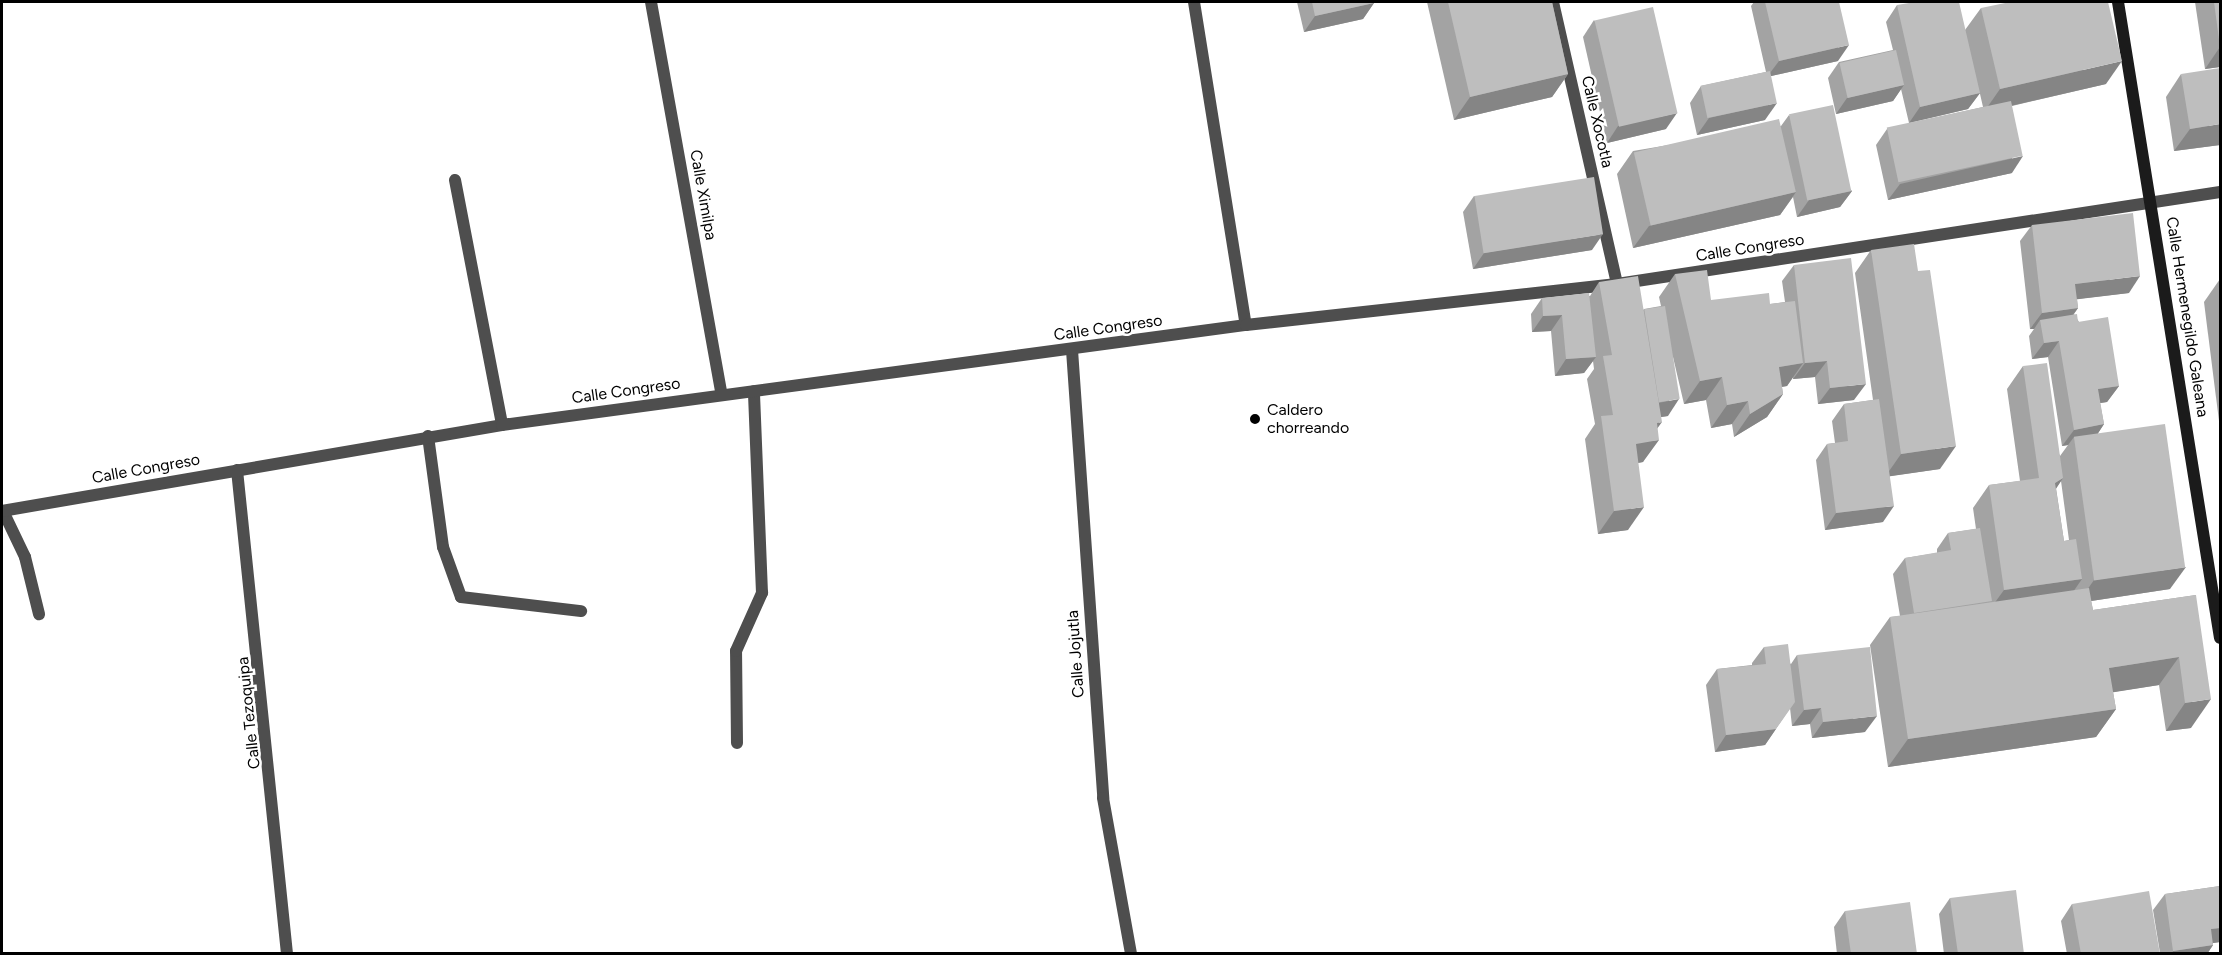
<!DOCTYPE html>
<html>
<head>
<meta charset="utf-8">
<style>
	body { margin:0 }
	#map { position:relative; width:2222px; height:955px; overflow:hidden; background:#fff; font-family:Figtree,sans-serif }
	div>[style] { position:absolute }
	.lane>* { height:12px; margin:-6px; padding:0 6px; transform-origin:6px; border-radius:6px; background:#4e4e4e }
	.street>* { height:12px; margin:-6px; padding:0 6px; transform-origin:6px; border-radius:6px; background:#4e4e4e }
	.secondary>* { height:12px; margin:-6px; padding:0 6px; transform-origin:6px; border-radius:6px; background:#1b1b1b }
	.wall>* { inset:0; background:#a3a3a3 }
	.shaded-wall>* { inset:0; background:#858585 }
	.building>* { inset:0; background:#bebebe; transform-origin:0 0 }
	.dots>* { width:16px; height:16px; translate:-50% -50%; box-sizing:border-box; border:3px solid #fff; border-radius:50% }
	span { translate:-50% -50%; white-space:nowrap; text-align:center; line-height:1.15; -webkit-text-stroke:5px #fff; paint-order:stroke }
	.street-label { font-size:16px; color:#000 }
	.poi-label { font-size:16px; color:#000 }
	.left { translate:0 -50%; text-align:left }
	.frame { position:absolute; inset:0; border:3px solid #000; pointer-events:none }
</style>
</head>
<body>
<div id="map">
	<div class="lane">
		<i style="left:428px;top:436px;width:112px;rotate:82.3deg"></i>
		<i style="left:443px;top:547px;width:53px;rotate:70.2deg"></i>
		<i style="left:461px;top:597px;width:121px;rotate:6.7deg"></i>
		<i style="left:3px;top:511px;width:51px;rotate:64.4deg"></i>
		<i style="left:25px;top:557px;width:59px;rotate:76.2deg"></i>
		<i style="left:737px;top:743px;width:92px;rotate:-90.6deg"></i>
		<i style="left:736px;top:651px;width:64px;rotate:-65.9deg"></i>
		<i style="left:762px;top:593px;width:202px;rotate:-92.3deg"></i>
	</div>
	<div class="street">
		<i style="left:651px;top:2px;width:399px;rotate:79.8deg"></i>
		<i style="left:1194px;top:2px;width:327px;rotate:80.9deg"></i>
		<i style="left:1553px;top:2px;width:289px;rotate:77.2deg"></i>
		<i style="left:455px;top:180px;width:249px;rotate:79.1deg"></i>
		<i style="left:1072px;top:350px;width:449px;rotate:86deg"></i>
		<i style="left:1103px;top:798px;width:158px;rotate:79.8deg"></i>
		<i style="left:237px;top:470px;width:487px;rotate:84.1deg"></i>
		<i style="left:2px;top:511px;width:507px;rotate:-9.76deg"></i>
		<i style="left:502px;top:425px;width:751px;rotate:-7.66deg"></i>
		<i style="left:1246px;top:325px;width:373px;rotate:-6.3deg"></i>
		<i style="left:1617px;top:284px;width:610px;rotate:-8.67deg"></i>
	</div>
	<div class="secondary">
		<i style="left:2118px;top:2px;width:644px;rotate:80.89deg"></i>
	</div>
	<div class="wall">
		<i style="clip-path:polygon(1297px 2px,1374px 2px,1374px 3px,1363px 19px,1304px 32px)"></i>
		<i style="clip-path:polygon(1427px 2px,1552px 2px,1568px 74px,1552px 97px,1454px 120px)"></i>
		<i style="clip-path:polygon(1754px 2px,1839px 2px,1838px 61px,1771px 76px,1765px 120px,1697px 135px,1690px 103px,1701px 86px,1766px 72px,1751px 6px)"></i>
		<i style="clip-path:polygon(2195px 2px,2220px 2px,2220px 67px,2205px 69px)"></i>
		<i style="clip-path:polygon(1897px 5px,1965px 30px,1981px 8px,2106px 84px,2012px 106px,2012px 173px,1888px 200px,1876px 145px,1887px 129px,1983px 107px,1975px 72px,1980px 93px,1968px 109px,1909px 123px,1901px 89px,1893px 101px,1836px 114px,1828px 78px,1839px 62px,1893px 50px,1886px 22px)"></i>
		<i style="clip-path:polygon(1594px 20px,1666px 129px,1607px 143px,1583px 37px)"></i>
		<i style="clip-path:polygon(2181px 74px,2220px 145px,2174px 151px,2166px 97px)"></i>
		<i style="clip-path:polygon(1789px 115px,1852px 191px,1840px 207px,1797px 217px,1793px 197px,1780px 215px,1633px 248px,1617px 174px,1633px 151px,1781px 126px)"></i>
		<i style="clip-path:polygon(1474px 196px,1592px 250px,1473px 269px,1463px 212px)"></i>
		<i style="clip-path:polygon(evenodd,2032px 225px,2129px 293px,2077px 299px,2078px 308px,2074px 314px,2119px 386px,2107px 402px,2100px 403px,2104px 424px,2098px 433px,2170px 589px,2091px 601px,2093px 610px,2196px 595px,2191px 728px,2166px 731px,2159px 685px,2113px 692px,2116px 709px,2096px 737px,1888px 767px,1870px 645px,1890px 617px,1900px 616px,1893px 574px,1905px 558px,1937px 553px,1937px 549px,1948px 533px,1976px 529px,1973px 508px,1989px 485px,2020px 481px,2007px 389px,2023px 366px,2060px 456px,2068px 445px,2062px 446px,2048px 357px,2032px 359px,2029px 336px,2034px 329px,2030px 329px,2020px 241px,2032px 225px,2061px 481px,2069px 540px,2064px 541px,2056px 488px,2061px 481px)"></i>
		<i style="clip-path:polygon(1871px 250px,1940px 469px,1890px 476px,1883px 522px,1825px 530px,1816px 460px,1827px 444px,1835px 443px,1832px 421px,1844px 404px,1873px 400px,1855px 273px)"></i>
		<i style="clip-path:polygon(1794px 265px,1854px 400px,1818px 404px,1815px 377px,1793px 379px,1793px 377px,1787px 386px,1782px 387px,1783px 394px,1767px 417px,1734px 437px,1732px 424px,1711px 428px,1706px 400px,1684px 404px,1673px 357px,1668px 416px,1661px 417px,1657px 428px,1643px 462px,1638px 463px,1628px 530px,1598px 534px,1585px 439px,1595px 424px,1587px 379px,1594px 369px,1593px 361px,1584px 373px,1555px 376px,1551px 331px,1532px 332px,1531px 314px,1542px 298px,1590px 296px,1599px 282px,1643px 310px,1644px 309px,1661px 306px,1659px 297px,1675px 274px,1711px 300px,1770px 304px,1785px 302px,1782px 281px)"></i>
		<i style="clip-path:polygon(2220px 279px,2220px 429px,2204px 302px)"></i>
		<i style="clip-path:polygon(1764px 647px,1791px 664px,1797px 655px,1865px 732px,1812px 738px,1810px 724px,1792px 726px,1790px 708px,1765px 745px,1715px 752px,1706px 685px,1717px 669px,1752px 665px,1752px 663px)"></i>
		<i style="clip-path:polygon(2220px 886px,2220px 942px,2213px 943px,2213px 945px,2207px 954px,2067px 954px,2061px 921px,2072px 904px,2160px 953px,2153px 910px,2165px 894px)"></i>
		<i style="clip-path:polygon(1950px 898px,2024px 954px,1944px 954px,1939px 914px)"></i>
		<i style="clip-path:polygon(1845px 911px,1917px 954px,1837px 954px,1834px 927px)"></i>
	</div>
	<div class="shaded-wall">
		<i style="clip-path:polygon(1374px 3px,1363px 19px,1304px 32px,1315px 16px)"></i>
		<i style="clip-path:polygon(1849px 45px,1838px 61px,1767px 77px,1779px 61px)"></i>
		<i style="clip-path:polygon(2220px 47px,2220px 67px,2205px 69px)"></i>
		<i style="clip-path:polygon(2122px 61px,2106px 84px,1984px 112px,2000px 89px)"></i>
		<i style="clip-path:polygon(1568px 74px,1552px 97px,1454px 120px,1470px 97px)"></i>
		<i style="clip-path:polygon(1904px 85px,1893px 101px,1836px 114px,1847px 98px)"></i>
		<i style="clip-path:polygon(1980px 93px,1968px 109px,1909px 123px,1920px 107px)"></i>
		<i style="clip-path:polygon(1777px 103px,1765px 120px,1697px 135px,1709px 118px)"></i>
		<i style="clip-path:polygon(1677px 113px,1666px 129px,1607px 143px,1618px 126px)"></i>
		<i style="clip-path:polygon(2220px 124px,2220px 145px,2174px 151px,2190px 129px)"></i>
		<i style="clip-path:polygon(2023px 156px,2012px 173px,1888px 200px,1900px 184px)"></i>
		<i style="clip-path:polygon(1852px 191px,1840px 207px,1797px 217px,1809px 200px)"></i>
		<i style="clip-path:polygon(1796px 192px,1780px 215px,1633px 248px,1649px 226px)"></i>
		<i style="clip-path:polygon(1603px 234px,1592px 250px,1473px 269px,1484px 253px)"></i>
		<i style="clip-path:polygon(2140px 276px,2129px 293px,2063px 301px,2075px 284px)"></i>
		<i style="clip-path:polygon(2078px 308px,2066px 324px,2040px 320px,2034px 329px,2030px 329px,2042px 313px)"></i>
		<i style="clip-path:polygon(1562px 315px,1551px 331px,1532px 332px,1543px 316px)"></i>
		<i style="clip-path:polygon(2059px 341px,2048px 357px,2032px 359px,2044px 343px)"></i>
		<i style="clip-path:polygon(1596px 357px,1584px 373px,1555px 376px,1566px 359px)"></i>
		<i style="clip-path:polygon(1827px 361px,1815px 377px,1793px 379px,1805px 363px)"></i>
		<i style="clip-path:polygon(1803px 363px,1787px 386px,1763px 389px,1779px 367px)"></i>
		<i style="clip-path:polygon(1722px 377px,1706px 400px,1684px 404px,1700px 381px)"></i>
		<i style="clip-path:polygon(1866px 384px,1854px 400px,1818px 404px,1830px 388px)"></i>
		<i style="clip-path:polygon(2119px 386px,2107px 402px,2087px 405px,2098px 389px)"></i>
		<i style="clip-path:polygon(1783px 394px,1767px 417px,1734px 437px,1750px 414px)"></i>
		<i style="clip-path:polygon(1679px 399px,1668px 416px,1647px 419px,1658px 403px)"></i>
		<i style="clip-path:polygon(1748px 401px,1732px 424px,1711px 428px,1727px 405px)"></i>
		<i style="clip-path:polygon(1662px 422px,1648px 441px,1659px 440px,1643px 462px,1620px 466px,1636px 444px,1657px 423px)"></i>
		<i style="clip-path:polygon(2104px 424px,2093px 441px,2074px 437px,2068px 445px,2062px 446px,2074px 430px)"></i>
		<i style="clip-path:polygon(1956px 446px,1940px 469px,1885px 477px,1901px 454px)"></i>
		<i style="clip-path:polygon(2063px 478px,2048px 501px,2055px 483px)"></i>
		<i style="clip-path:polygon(1894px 506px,1883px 522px,1825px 530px,1836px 513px)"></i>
		<i style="clip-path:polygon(1644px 507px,1628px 530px,1598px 534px,1614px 511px)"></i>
		<i style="clip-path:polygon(2186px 567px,2170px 589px,2078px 603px,2094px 580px)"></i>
		<i style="clip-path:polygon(2082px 579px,2066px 602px,1988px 612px,2004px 590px)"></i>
		<i style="clip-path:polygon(2179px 657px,2159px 685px,2090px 696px,2109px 668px)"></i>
		<i style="clip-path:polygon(2211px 699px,2191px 728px,2166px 731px,2185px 703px)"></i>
		<i style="clip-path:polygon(1821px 708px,1810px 724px,1792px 726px,1804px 710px)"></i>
		<i style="clip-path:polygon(2116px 709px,2096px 737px,1888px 767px,1908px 739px)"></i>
		<i style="clip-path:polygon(1877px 716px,1865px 732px,1812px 738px,1823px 722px)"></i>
		<i style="clip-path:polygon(1776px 729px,1765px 745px,1715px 752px,1726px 735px)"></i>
		<i style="clip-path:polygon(2220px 928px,2220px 942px,2200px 945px,2211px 929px)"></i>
		<i style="clip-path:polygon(2213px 945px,2207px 954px,2172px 954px,2173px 951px)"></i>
	</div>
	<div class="building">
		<i style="clip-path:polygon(1312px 2px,1374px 2px,1374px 3px,1315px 16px)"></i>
		<i style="clip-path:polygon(1448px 2px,1552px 2px,1568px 74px,1470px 97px)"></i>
		<i style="clip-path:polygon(1765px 2px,1839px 2px,1849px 45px,1779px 61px)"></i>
		<i style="clip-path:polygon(1915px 2px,1959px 2px,1980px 93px,1920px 107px,1897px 5px)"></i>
		<i style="clip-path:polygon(2010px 2px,2108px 2px,2122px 61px,2000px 89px,1981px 8px)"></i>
		<i style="clip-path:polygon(2214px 2px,2220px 2px,2220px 47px)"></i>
		<i style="left:1653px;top:7px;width:109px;height:60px;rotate:77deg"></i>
		<i style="left:1896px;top:50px;width:36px;height:58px;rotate:77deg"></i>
		<i style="clip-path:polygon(2220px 68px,2220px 124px,2190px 129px,2181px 74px)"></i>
		<i style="left:1770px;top:71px;width:33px;height:71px;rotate:78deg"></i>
		<i style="left:2011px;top:101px;width:56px;height:127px;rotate:78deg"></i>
		<i style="left:1833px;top:105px;width:88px;height:45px;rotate:78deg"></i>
		<i style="left:1779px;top:119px;width:75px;height:149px;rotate:77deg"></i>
		<i style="left:1594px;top:177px;width:58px;height:121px;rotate:81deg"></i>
		<i style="clip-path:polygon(2133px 213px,2140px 276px,2075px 284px,2078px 308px,2042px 313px,2032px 225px)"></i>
		<i style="clip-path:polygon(1914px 244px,1918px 271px,1930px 270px,1956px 446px,1901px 454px,1871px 250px)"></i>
		<i style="clip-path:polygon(1851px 258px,1866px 384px,1830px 388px,1827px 361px,1805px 363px,1794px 265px)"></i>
		<i style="clip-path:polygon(1707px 270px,1711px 300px,1769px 293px,1770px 304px,1795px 301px,1803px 363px,1779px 367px,1783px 394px,1750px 414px,1748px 401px,1727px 405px,1722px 377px,1700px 381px,1675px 274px)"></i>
		<i style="clip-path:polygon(1638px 276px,1662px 422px,1657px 423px,1659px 440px,1636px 444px,1644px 507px,1614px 511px,1601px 416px,1613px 415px,1603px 356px,1612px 355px,1599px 282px)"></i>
		<i style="clip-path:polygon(1589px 293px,1596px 357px,1566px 359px,1562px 315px,1543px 316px,1542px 298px)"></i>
		<i style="left:1665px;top:306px;width:94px;height:21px;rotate:81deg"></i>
		<i style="clip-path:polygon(2077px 314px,2078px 322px,2108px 317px,2119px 386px,2098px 389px,2104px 424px,2074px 430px,2059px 341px,2044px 343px,2040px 320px)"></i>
		<i style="clip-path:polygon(2047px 363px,2063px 478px,2055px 483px,2064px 541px,2076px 539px,2082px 579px,2004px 590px,1989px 485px,2039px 478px,2023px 366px)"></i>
		<i style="clip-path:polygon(1879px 399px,1894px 506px,1836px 513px,1827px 444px,1848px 441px,1844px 404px)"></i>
		<i style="left:2165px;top:424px;width:145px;height:92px;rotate:82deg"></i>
		<i style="clip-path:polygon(1980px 528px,1992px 601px,1914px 613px,1905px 558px,1951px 550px,1948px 533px)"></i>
		<i style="clip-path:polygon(2089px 588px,2093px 610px,2196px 595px,2211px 699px,2185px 703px,2179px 657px,2109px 668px,2116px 709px,1908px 739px,1890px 617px)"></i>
		<i style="clip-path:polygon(1788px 644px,1795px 702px,1776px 729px,1726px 735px,1717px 669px,1766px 664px,1764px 647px)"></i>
		<i style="clip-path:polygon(1870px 647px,1877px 716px,1823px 722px,1821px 708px,1804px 710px,1797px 655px)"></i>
		<i style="clip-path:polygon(2220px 886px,2220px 928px,2211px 929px,2213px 945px,2173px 951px,2165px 894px)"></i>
		<i style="clip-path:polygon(2016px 890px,2024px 954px,1958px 954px,1950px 898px)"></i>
		<i style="clip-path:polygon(2149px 891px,2160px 954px,2081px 954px,2072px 904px)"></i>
		<i style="clip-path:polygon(1910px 902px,1917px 954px,1851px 954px,1845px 911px)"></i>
	</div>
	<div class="dots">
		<i style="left:1255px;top:419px;background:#000"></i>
	</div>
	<div class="street-label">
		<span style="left:1597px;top:122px;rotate:77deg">Calle Xocotla</span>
		<span style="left:703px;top:195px;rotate:80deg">Calle Ximilpa</span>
		<span style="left:1750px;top:248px;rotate:-9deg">Calle Congreso</span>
		<span style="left:2187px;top:317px;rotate:81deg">Calle Hermenegildo Galeana</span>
		<span style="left:1108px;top:328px;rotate:-8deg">Calle Congreso</span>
		<span style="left:626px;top:391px;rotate:-8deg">Calle Congreso</span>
		<span style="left:146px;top:469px;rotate:-10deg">Calle Congreso</span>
		<span style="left:1076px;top:654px;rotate:-94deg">Calle Jojutla</span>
		<span style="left:249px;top:713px;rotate:-96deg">Calle Tezoquipa</span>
	</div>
	<div class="poi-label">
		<span class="left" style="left:1267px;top:419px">Caldero<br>chorreando</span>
	</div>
	<div class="frame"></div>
</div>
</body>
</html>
